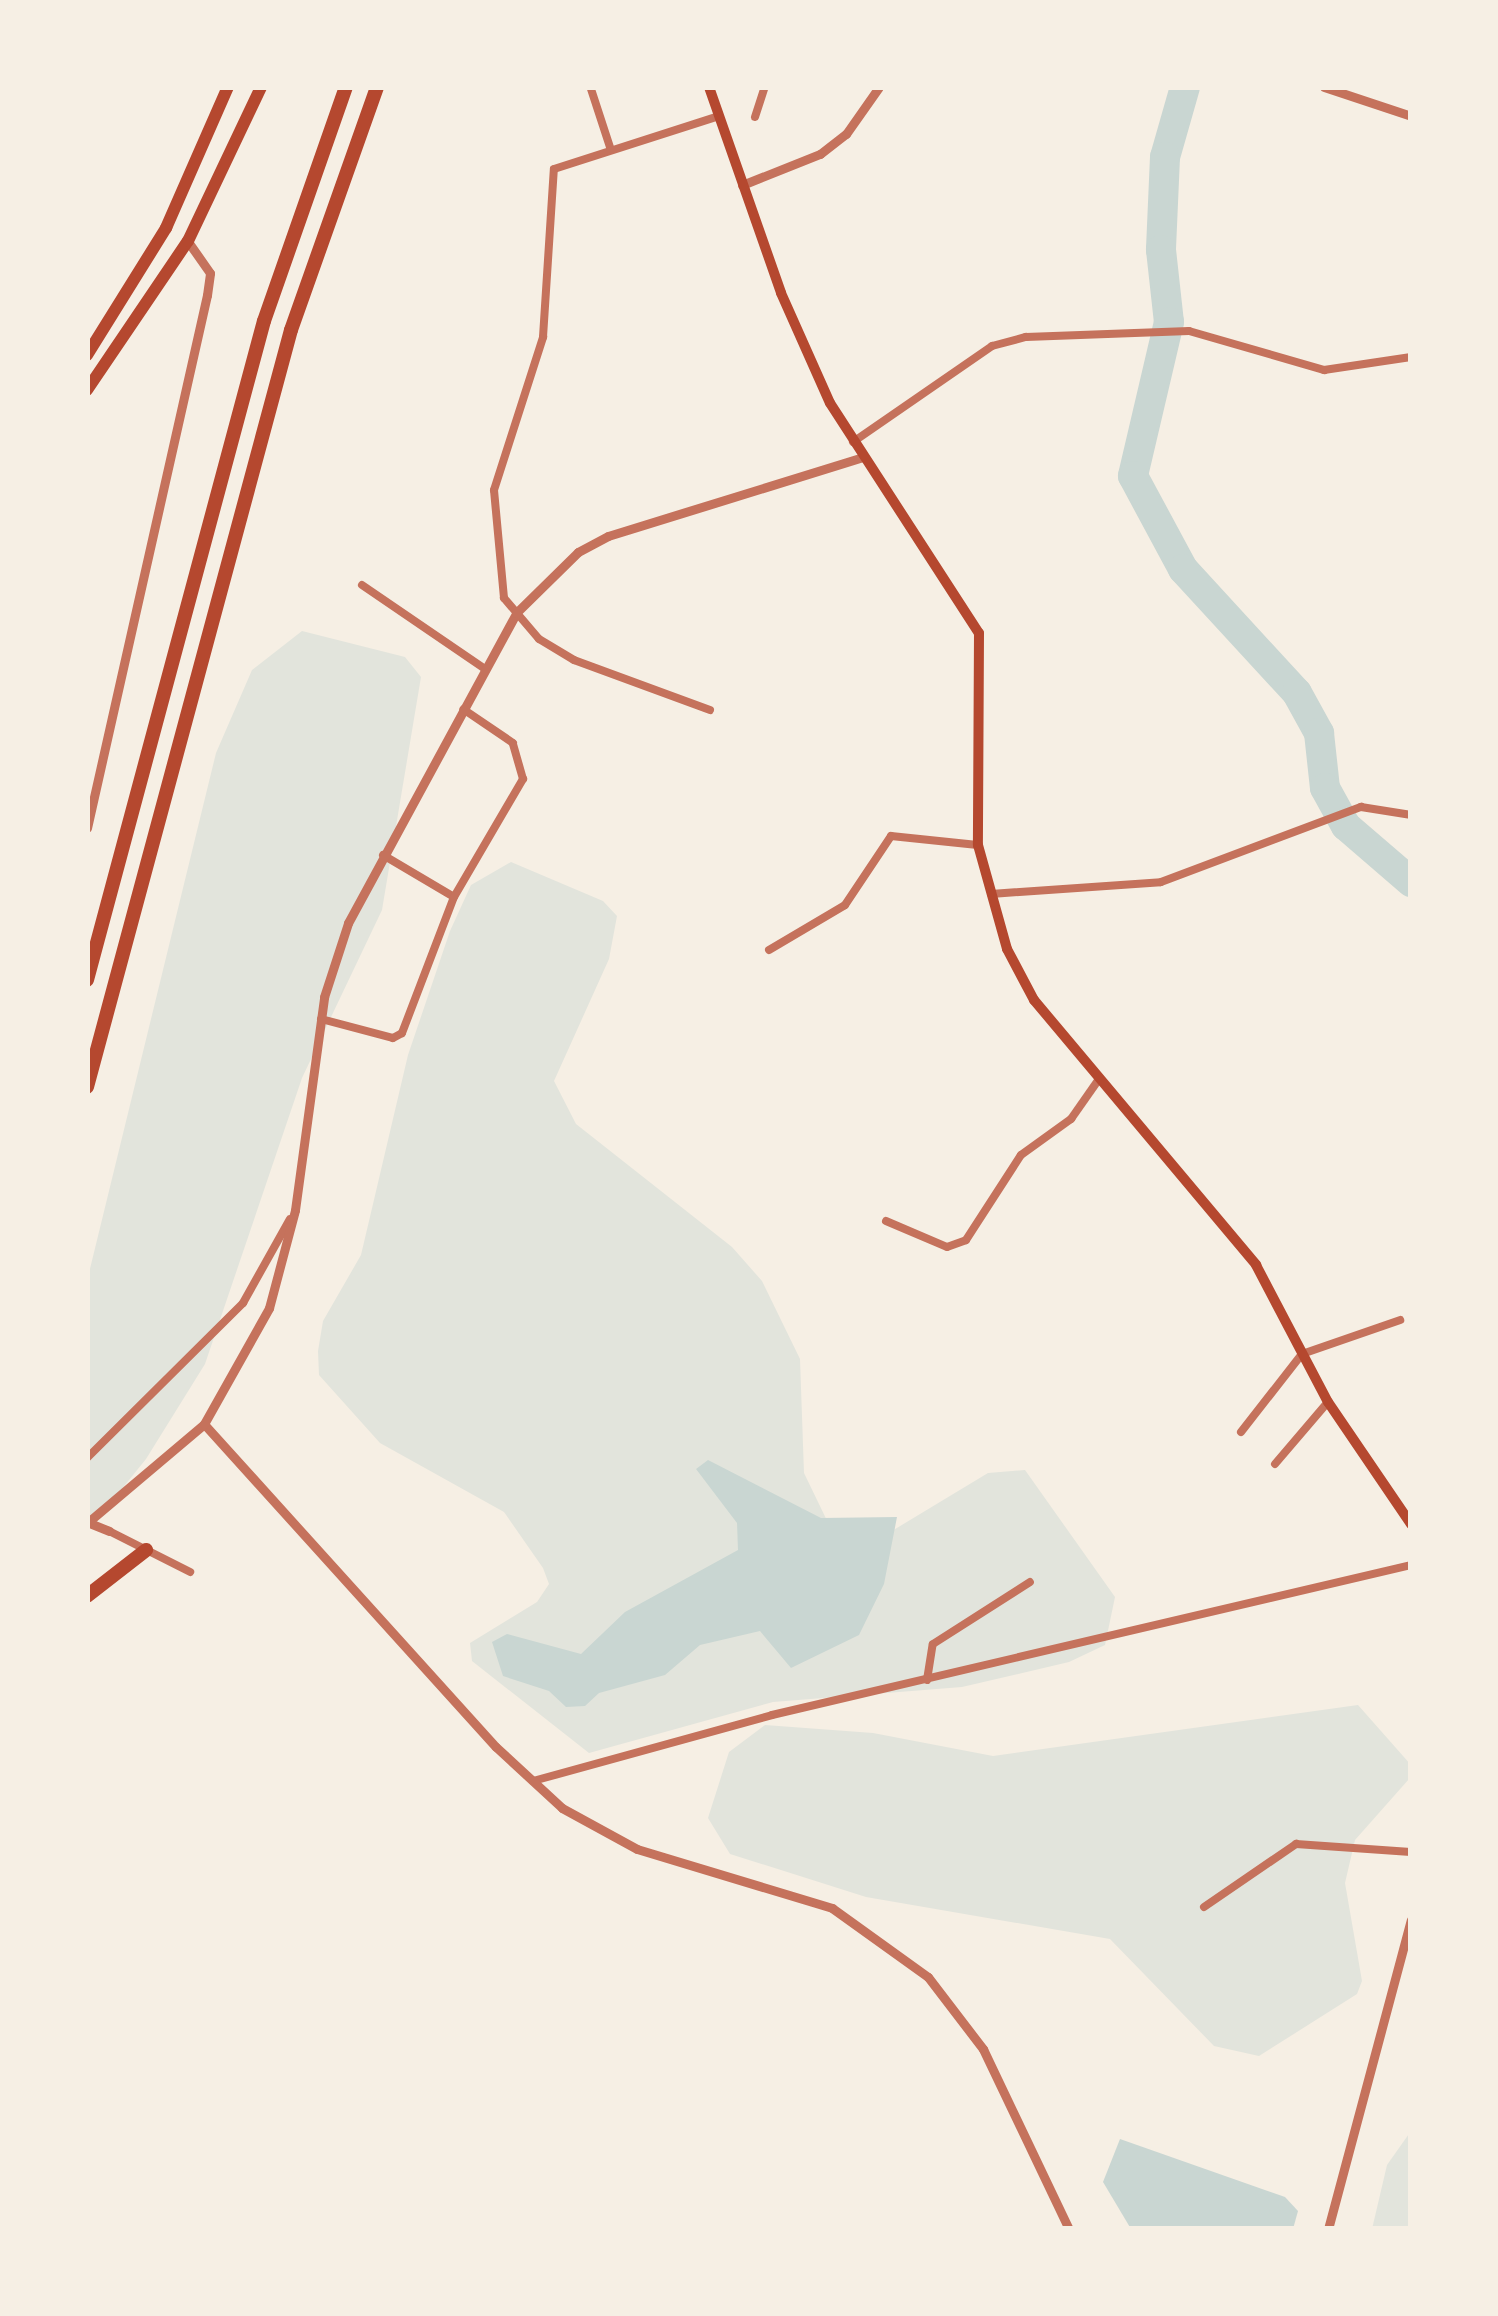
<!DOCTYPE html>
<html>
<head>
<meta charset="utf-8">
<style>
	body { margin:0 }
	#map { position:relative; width:1498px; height:2316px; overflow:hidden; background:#f6efe4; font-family:"DejaVu Sans",sans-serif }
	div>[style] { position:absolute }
	.green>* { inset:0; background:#e2e4dc }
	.water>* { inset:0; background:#c9d6d2 }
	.river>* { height:30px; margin:-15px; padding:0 15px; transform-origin:15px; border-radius:15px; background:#c9d6d2 }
	.minor>* { height:8px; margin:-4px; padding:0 4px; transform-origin:4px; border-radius:4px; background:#c5725c }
	.tertiary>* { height:9px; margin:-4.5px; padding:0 4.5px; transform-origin:4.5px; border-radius:4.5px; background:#c5725c }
	.secondary>* { height:10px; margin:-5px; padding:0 5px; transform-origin:5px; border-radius:5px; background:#b5482f }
	.primary>* { height:12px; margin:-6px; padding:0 6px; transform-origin:6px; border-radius:6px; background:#b5482f }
	.motorway>* { height:14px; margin:-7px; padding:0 7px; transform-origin:7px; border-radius:7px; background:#b5482f }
	span { translate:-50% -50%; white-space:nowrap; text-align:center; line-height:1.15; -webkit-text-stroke:12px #f6efe4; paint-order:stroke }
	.frame { position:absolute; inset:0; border:90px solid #f6efe4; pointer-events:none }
</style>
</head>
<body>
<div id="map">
	<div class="green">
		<i style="clip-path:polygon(302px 631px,405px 657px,421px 677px,382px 910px,302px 1078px,205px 1364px,146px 1459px,87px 1532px,87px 1281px,216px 753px,252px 670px)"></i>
		<i style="clip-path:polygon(511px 862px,603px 901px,617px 916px,609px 959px,554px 1081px,576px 1124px,732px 1247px,762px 1281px,800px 1359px,804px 1473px,833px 1533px,872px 1543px,988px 1473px,1025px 1470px,1115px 1597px,1105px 1645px,1069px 1662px,962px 1687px,773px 1702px,589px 1753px,472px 1661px,470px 1643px,537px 1602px,549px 1584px,543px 1568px,504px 1512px,380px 1443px,319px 1375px,318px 1351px,323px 1321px,361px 1255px,408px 1055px,450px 931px,471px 885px)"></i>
		<i style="clip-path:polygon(1358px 1705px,1411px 1765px,1409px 1779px,1355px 1840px,1345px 1883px,1362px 1981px,1357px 1994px,1259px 2056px,1214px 2046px,1110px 1939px,866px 1897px,730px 1854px,708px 1818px,729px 1752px,765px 1725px,873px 1733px,993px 1756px)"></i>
		<i style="clip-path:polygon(1411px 2131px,1411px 2229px,1372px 2229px,1387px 2165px)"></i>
	</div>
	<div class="water">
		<i style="clip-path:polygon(708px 1460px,821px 1518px,897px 1517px,884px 1584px,859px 1635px,791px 1668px,760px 1631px,700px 1645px,665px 1675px,599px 1693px,585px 1706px,566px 1707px,549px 1691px,503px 1676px,492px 1642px,507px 1634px,581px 1654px,625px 1612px,738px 1550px,737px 1523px,696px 1469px)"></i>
		<i style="clip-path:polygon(1120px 2139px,1285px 2197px,1298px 2211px,1293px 2229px,1131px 2229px,1103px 2182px)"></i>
	</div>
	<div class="river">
		<i style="left:1185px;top:87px;width:73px;rotate:105.9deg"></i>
		<i style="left:1165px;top:157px;width:93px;rotate:92.5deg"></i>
		<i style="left:1161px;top:250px;width:72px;rotate:83.7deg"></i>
		<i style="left:1169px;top:322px;width:158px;rotate:103.2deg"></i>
		<i style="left:1133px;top:476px;width:106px;rotate:61.7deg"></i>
		<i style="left:1183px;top:569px;width:168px;rotate:47.4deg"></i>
		<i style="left:1297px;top:693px;width:46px;rotate:61.2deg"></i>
		<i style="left:1319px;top:733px;width:55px;rotate:83.8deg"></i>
		<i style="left:1325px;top:788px;width:43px;rotate:61.1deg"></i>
		<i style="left:1346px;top:826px;width:86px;rotate:40.7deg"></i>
	</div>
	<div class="minor">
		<i style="left:591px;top:89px;width:61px;rotate:71.9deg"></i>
		<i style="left:755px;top:117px;width:32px;rotate:-72deg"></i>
		<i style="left:853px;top:442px;width:169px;rotate:-34.6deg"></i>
		<i style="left:992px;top:346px;width:35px;rotate:-15deg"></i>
		<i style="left:1026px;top:337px;width:163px;rotate:-2.1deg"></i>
		<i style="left:1189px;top:331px;width:141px;rotate:16.1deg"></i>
		<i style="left:1324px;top:370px;width:88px;rotate:-8.5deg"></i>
		<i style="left:362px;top:585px;width:149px;rotate:34.3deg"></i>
		<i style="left:710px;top:710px;width:145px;rotate:-159.8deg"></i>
		<i style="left:574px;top:660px;width:41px;rotate:-149deg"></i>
		<i style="left:539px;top:639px;width:54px;rotate:-130.5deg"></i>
		<i style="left:504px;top:598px;width:108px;rotate:-95.3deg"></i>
		<i style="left:494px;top:490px;width:161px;rotate:-72.2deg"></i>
		<i style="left:543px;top:337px;width:168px;rotate:-86.3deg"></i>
		<i style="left:554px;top:169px;width:173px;rotate:-17.8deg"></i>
		<i style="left:383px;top:855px;width:82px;rotate:30.6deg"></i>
		<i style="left:991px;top:894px;width:170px;rotate:-4deg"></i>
		<i style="left:1161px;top:882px;width:214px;rotate:-20.6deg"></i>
		<i style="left:1361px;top:807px;width:51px;rotate:9.1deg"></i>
		<i style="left:769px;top:950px;width:88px;rotate:-30.6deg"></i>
		<i style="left:845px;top:905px;width:83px;rotate:-56.3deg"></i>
		<i style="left:891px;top:836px;width:87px;rotate:5.9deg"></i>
		<i style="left:321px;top:1019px;width:74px;rotate:14.8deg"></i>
		<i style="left:393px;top:1038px;width:10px;rotate:-29deg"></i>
		<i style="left:402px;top:1033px;width:146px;rotate:-69.1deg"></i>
		<i style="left:454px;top:897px;width:137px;rotate:-59.7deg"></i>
		<i style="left:523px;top:779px;width:37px;rotate:-106deg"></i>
		<i style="left:513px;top:743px;width:60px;rotate:-145.8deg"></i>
		<i style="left:886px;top:1221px;width:66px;rotate:23.1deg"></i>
		<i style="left:947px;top:1247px;width:20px;rotate:-20deg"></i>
		<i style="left:966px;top:1240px;width:101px;rotate:-57.1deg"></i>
		<i style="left:1021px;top:1155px;width:62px;rotate:-35.8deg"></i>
		<i style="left:1071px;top:1119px;width:49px;rotate:-55deg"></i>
		<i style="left:1241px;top:1432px;width:99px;rotate:-52deg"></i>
		<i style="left:1302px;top:1354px;width:104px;rotate:-19.1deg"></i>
		<i style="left:87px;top:1458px;width:220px;rotate:-44.8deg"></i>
		<i style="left:243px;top:1303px;width:96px;rotate:-60.8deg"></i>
		<i style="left:1275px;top:1464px;width:82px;rotate:-49.5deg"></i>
		<i style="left:109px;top:1531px;width:91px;rotate:26.8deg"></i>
		<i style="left:927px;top:1680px;width:36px;rotate:-81deg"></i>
		<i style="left:933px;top:1644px;width:115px;rotate:-32.6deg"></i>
		<i style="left:533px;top:1781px;width:248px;rotate:-15.4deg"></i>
		<i style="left:772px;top:1715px;width:656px;rotate:-13.21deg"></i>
		<i style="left:1204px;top:1907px;width:112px;rotate:-34.4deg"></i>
		<i style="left:1296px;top:1844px;width:115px;rotate:4deg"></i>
	</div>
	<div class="tertiary">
		<i style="left:1324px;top:87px;width:92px;rotate:18.4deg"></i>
		<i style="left:742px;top:185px;width:84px;rotate:-21.7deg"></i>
		<i style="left:820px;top:154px;width:33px;rotate:-38deg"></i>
		<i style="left:846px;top:134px;width:57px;rotate:-54.9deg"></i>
		<i style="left:87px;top:828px;width:546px;rotate:-77.31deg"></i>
		<i style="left:207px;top:295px;width:22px;rotate:-82deg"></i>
		<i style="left:210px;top:273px;width:39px;rotate:-125deg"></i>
		<i style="left:204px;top:1424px;width:435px;rotate:47.9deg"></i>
		<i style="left:496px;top:1747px;width:90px;rotate:42.7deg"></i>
		<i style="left:562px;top:1808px;width:85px;rotate:28.7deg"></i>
		<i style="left:637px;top:1849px;width:204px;rotate:16.8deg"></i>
		<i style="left:832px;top:1908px;width:118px;rotate:35.7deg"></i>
		<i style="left:928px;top:1977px;width:91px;rotate:52.6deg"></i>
		<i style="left:983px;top:2049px;width:199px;rotate:64.5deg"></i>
		<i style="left:87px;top:1522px;width:24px;rotate:22deg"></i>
		<i style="left:87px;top:1523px;width:153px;rotate:-40.2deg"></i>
		<i style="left:204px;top:1424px;width:133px;rotate:-60.7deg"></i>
		<i style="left:269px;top:1308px;width:101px;rotate:-75.1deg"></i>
		<i style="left:295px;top:1210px;width:215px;rotate:-82.2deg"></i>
		<i style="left:324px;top:997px;width:78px;rotate:-72deg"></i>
		<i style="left:348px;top:923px;width:353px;rotate:-61.5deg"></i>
		<i style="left:516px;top:613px;width:87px;rotate:-44.5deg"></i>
		<i style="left:578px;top:552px;width:34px;rotate:-28deg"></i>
		<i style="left:608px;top:536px;width:267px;rotate:-17.2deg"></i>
		<i style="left:1328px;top:2229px;width:320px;rotate:-75deg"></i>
	</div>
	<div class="secondary">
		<i style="left:709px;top:87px;width:218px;rotate:70.7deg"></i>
		<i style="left:781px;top:293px;width:120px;rotate:66deg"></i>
		<i style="left:830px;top:403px;width:274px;rotate:57.1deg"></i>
		<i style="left:979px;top:633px;width:212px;rotate:90.3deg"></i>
		<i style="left:978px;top:845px;width:108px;rotate:74.4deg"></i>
		<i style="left:1007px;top:949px;width:58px;rotate:62.1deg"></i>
		<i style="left:1034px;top:1000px;width:346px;rotate:50deg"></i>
		<i style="left:1256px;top:1265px;width:155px;rotate:62.3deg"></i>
		<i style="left:1328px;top:1402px;width:148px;rotate:55.8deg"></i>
	</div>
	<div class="primary">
		<i style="left:87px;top:355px;width:150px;rotate:-58.1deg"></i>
		<i style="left:166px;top:228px;width:154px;rotate:-66.3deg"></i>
		<i style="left:87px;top:390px;width:180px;rotate:-55.9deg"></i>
		<i style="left:188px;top:241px;width:170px;rotate:-64.6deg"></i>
	</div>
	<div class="motorway">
		<i style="left:87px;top:980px;width:682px;rotate:-74.97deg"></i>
		<i style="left:264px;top:321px;width:248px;rotate:-70.7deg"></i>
		<i style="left:87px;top:1087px;width:784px;rotate:-74.92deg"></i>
		<i style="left:291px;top:330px;width:258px;rotate:-70.5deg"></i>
		<i style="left:87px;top:1596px;width:75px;rotate:-37.9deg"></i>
	</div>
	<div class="frame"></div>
</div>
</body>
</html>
